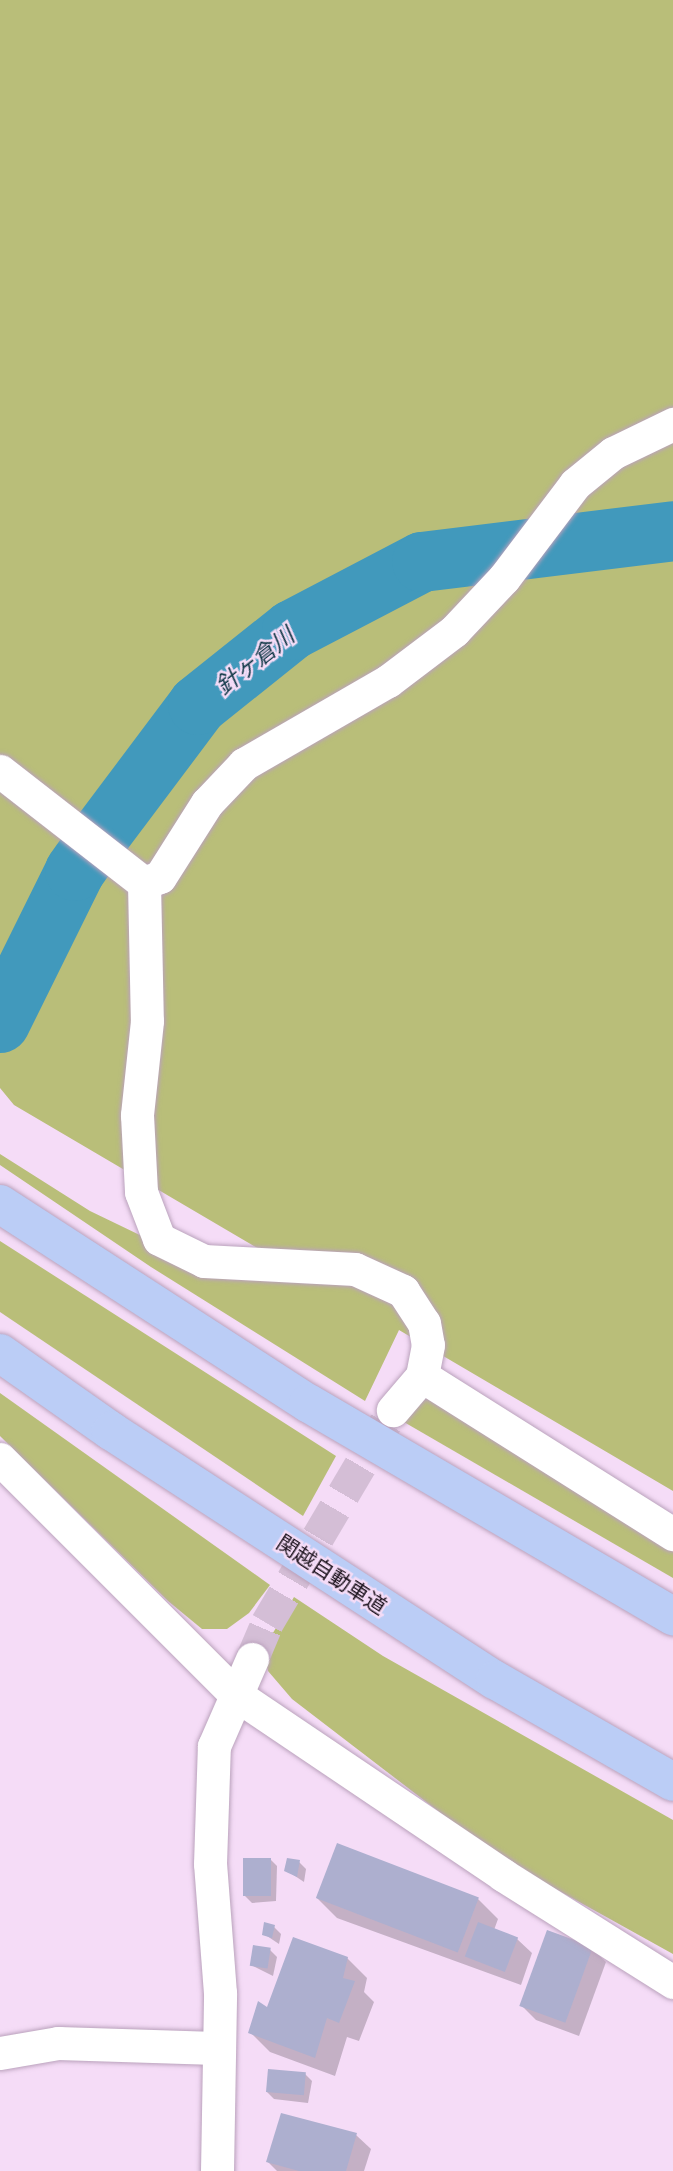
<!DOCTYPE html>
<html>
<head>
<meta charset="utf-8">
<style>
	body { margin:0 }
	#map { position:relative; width:673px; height:2171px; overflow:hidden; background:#f5dcf7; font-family:Mulish,"Noto Sans JP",sans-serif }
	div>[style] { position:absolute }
	.green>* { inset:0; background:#b9be79 }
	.shadow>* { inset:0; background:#0003 }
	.river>* { height:60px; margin:-30px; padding:0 30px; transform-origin:30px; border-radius:30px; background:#4199bc }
	.building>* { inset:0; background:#adafcf; transform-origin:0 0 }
	.minor-tunnel>* { height:33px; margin-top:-16.5px; transform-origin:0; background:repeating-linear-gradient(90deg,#d4bed6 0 33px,transparent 0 50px) }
	.roads { filter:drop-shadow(0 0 2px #baa2bc) drop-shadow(0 0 2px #baa2bc) }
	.minor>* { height:33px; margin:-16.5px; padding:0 16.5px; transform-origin:16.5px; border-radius:16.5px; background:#fff }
	.highway>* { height:38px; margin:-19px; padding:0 19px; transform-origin:19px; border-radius:19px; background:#bbcdf6 }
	span { translate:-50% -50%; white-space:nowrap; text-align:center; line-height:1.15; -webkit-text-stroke:5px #f5dcf7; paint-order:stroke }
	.street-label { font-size:21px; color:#1c131d }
	.water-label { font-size:23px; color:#0e3645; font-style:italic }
</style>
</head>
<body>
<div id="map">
	<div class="green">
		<i style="clip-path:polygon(0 0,673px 0,673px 1491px,399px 1330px,365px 1401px,151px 1267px,0 1165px,0 1154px,90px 1211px,202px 1265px,293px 1269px,14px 1105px,0 1088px)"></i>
		<i style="clip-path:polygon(0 1241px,336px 1456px,303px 1516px,0 1312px)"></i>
		<i style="clip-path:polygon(425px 1385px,673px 1540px,673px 1578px,397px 1418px)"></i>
		<i style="clip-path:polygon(0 1393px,270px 1585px,249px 1613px,227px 1629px,202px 1629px,168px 1601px,0 1436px)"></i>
		<i style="clip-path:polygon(294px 1597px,383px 1656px,673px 1820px,673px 1954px,498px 1857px,292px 1699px,268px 1671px,263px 1650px)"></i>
	</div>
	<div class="shadow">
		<i style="clip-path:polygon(270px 1859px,277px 1866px,276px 1901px,252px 1903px,245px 1896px)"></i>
		<i style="clip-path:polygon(299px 1862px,306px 1869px,304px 1882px,286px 1870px)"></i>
		<i style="clip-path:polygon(317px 1898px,478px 1899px,498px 1919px,494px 1930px,517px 1939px,532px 1953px,521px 1985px,337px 1918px)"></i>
		<i style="clip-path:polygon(274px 1927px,281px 1934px,279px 1944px,264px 1934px)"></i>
		<i style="clip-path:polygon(592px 1948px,606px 1962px,579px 2036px,536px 2020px,522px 2006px)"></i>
		<i style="clip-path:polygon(270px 1950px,277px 1957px,273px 1976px,251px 1965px)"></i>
		<i style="clip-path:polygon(347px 1958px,367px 1978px,364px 1992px,374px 2002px,359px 2041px,347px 2037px,335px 2076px,270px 2052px,250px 2032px,267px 2010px)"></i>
		<i style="clip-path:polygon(305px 2074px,312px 2081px,308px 2103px,274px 2099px,267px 2092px)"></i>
		<i style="clip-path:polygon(282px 2116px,356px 2135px,371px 2149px,364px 2171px,277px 2171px,268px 2162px)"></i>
	</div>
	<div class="river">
		<i style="left:0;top:1023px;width:169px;rotate:-63.7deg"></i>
		<i style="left:75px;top:871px;width:47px;rotate:-54.6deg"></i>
		<i style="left:102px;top:833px;width:160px;rotate:-53.1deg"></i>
		<i style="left:198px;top:705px;width:120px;rotate:-38.6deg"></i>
		<i style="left:292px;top:630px;width:147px;rotate:-27.6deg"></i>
		<i style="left:422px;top:562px;width:253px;rotate:-7deg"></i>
	</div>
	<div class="building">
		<i style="left:337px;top:1843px;width:152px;height:59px;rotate:21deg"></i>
		<i style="left:243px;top:1858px;width:28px;height:38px"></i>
		<i style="clip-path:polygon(287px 1858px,300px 1860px,297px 1877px,284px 1871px)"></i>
		<i style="clip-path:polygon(264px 1922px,275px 1925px,272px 1938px,262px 1935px)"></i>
		<i style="left:478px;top:1922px;width:43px;height:37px;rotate:21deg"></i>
		<i style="left:547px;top:1930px;width:49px;height:81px;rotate:20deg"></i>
		<i style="clip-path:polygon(293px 1937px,348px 1957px,343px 1978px,355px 1981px,339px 2023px,327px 2018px,315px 2058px,248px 2033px,258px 2001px,267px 2007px)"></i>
		<i style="left:253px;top:1945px;width:18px;height:21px;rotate:9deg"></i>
		<i style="left:268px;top:2069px;width:38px;height:23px;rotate:5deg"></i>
		<i style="clip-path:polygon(281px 2113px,357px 2133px,346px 2171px,299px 2171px,266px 2162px)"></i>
	</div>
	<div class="minor-tunnel">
		<i style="left:252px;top:1659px;width:39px;rotate:-67deg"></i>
		<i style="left:267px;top:1623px;width:238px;rotate:-59.4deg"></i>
	</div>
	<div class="roads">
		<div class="minor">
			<i style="left:0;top:771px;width:182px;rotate:37.9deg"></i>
			<i style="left:144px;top:883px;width:138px;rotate:88.8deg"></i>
			<i style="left:147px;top:1021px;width:95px;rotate:96.1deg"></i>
			<i style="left:137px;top:1115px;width:77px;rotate:87deg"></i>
			<i style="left:141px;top:1192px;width:50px;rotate:69deg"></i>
			<i style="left:159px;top:1239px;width:50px;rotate:26.1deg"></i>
			<i style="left:204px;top:1261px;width:151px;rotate:3deg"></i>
			<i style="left:355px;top:1269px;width:53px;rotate:24.6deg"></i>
			<i style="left:403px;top:1291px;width:38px;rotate:57deg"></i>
			<i style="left:424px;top:1323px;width:22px;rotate:80deg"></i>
			<i style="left:428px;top:1345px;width:32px;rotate:101deg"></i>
			<i style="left:422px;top:1376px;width:45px;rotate:130.5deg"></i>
			<i style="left:144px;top:883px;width:17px;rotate:-21deg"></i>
			<i style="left:160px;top:877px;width:88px;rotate:-57.6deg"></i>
			<i style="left:207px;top:803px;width:54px;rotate:-46.5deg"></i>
			<i style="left:244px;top:764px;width:166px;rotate:-30deg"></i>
			<i style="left:388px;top:681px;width:83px;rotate:-37.1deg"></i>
			<i style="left:454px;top:631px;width:73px;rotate:-46.7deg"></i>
			<i style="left:504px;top:578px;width:118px;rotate:-52.9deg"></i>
			<i style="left:575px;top:484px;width:49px;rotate:-39.2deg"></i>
			<i style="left:613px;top:453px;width:67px;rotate:-25.8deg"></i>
			<i style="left:422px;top:1376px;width:297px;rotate:32.2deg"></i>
			<i style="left:0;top:1459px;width:332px;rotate:45deg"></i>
			<i style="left:235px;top:1694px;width:323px;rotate:34deg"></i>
			<i style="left:503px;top:1875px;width:201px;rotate:32.2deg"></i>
			<i style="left:0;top:2053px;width:59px;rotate:-9.8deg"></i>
			<i style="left:58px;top:2043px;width:158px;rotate:1.8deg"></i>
			<i style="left:217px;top:2171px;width:178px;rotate:-89deg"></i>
			<i style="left:220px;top:1993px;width:129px;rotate:-94.4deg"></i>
			<i style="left:210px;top:1864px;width:118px;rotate:-88.1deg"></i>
			<i style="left:214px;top:1746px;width:95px;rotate:-66.4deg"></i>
		</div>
		<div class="highway">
			<i style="left:0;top:1204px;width:367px;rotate:32.9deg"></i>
			<i style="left:308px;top:1403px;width:423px;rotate:30.3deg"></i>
			<i style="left:0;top:1353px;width:136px;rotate:35.1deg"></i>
			<i style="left:111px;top:1431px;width:458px;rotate:33deg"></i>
			<i style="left:495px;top:1680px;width:205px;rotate:29.8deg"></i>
		</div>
	</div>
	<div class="street-label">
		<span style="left:332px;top:1574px;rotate:33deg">関越自動車道</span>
	</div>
	<div class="water-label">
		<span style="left:255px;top:661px;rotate:-38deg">針ヶ倉川</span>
	</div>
</div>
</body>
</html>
